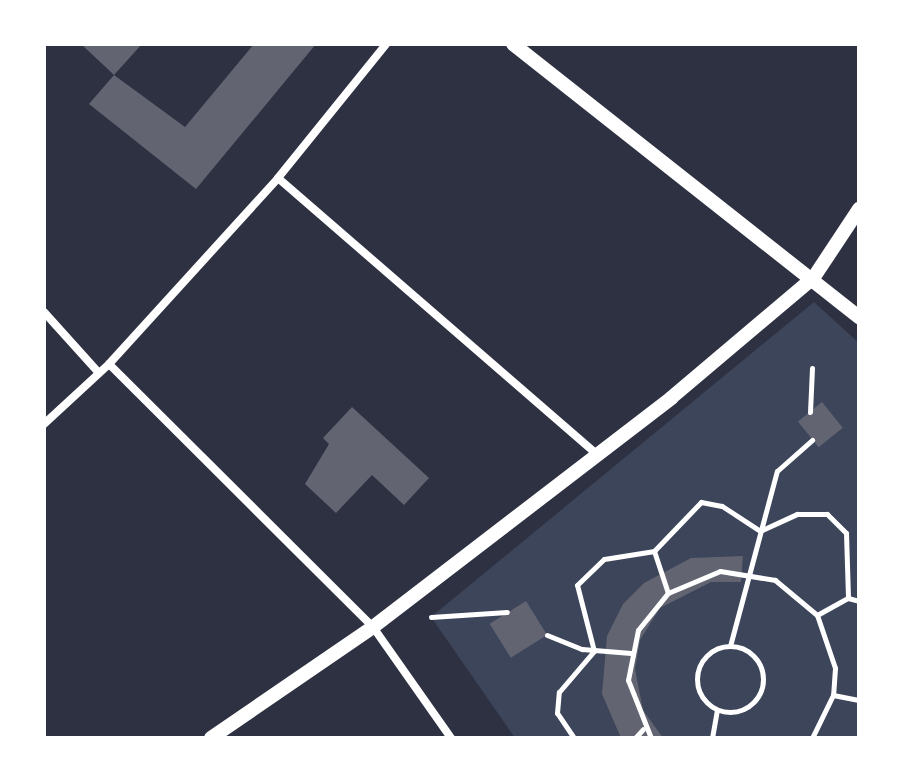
<!DOCTYPE html>
<html>
<head>
<meta charset="utf-8">
<style>
	body { margin:0 }
	#map { position:relative; width:903px; height:782px; overflow:hidden; background:#2d3142; font-family:"Fira Sans",sans-serif }
	div>[style] { position:absolute }
	.green>* { inset:0; background:#3c4559 }
	.building>* { inset:0; background:#626471; transform-origin:0 0 }
	.path>* { height:5px; margin:-2.5px; padding:0 2.5px; transform-origin:2.5px; border-radius:2.5px; background:#fff }
	.path>.ring { margin:-2.5px; padding:0; box-sizing:content-box; background:none; border:5px solid #fff; border-radius:50% }
	.minor>* { height:8px; margin:-4px; padding:0 4px; transform-origin:4px; border-radius:4px; background:#fff }
	.tertiary>* { height:14px; margin:-7px; padding:0 7px; transform-origin:7px; border-radius:7px; background:#fff }
	span { translate:-50% -50%; white-space:nowrap; text-align:center; line-height:1.15; -webkit-text-stroke:6px #fff; paint-order:stroke }
	.frame { position:absolute; inset:0; border:46px solid #fff; pointer-events:none }
</style>
</head>
<body>
<div id="map">
	<div class="green">
		<i style="clip-path:polygon(814px 302px,859px 343px,859px 738px,515px 738px,431px 617px)"></i>
	</div>
	<div class="building">
		<i style="clip-path:polygon(81px 44px,142px 44px,114px 75px)"></i>
		<i style="clip-path:polygon(254px 44px,316px 44px,196px 189px,89px 104px,114px 75px,185px 127px)"></i>
		<i style="left:822px;top:402px;width:33px;height:31px;rotate:51deg"></i>
		<i style="clip-path:polygon(352px 407px,429px 478px,404px 505px,372px 475px,336px 513px,305px 484px,329px 444px,323px 438px)"></i>
		<i style="clip-path:polygon(743px 556px,741px 582px,711px 582px,660px 608px,640px 640px,635px 669px,643px 710px,663px 738px,621px 738px,602px 694px,607px 636px,623px 604px,644px 583px,691px 558px)"></i>
		<i style="left:526px;top:601px;width:40px;height:43px;rotate:58deg"></i>
	</div>
	<div class="path">
		<i style="left:810px;top:412px;width:44px;rotate:-87.4deg"></i>
		<i style="left:654px;top:551px;width:44px;rotate:71.6deg"></i>
		<i style="left:817px;top:615px;width:35px;rotate:-29deg"></i>
		<i style="left:431px;top:617px;width:76px;rotate:-3.8deg"></i>
		<i style="left:547px;top:635px;width:38px;rotate:22deg"></i>
		<i style="left:582px;top:649px;width:49px;rotate:4.7deg"></i>
		<i class="ring" style="left:697px;top:646px;width:61px;height:61px"></i>
		<i style="left:730px;top:646px;width:181px;rotate:-75deg"></i>
		<i style="left:777px;top:471px;width:47px;rotate:-41.5deg"></i>
		<i style="left:833px;top:695px;width:26px;rotate:11deg"></i>
		<i style="left:574px;top:738px;width:30px;rotate:-124deg"></i>
		<i style="left:557px;top:713px;width:21px;rotate:-85deg"></i>
		<i style="left:559px;top:692px;width:54px;rotate:-49.5deg"></i>
		<i style="left:594px;top:651px;width:68px;rotate:-104.4deg"></i>
		<i style="left:577px;top:585px;width:37px;rotate:-44deg"></i>
		<i style="left:604px;top:559px;width:51px;rotate:-9.1deg"></i>
		<i style="left:654px;top:551px;width:68px;rotate:-46.2deg"></i>
		<i style="left:701px;top:502px;width:21px;rotate:11deg"></i>
		<i style="left:722px;top:506px;width:45px;rotate:33.3deg"></i>
		<i style="left:760px;top:531px;width:41px;rotate:-24.7deg"></i>
		<i style="left:797px;top:514px;width:30px"></i>
		<i style="left:827px;top:514px;width:27px;rotate:45deg"></i>
		<i style="left:846px;top:533px;width:65px;rotate:88.2deg"></i>
		<i style="left:848px;top:598px;width:11px;rotate:15deg"></i>
		<i style="left:635px;top:738px;width:12px;rotate:-48deg"></i>
		<i style="left:651px;top:738px;width:62px;rotate:-111.6deg"></i>
		<i style="left:628px;top:680px;width:51px;rotate:-78.7deg"></i>
		<i style="left:638px;top:630px;width:48px;rotate:-51deg"></i>
		<i style="left:668px;top:593px;width:56px;rotate:-22.9deg"></i>
		<i style="left:720px;top:571px;width:56px;rotate:9.3deg"></i>
		<i style="left:775px;top:580px;width:55px;rotate:39.8deg"></i>
		<i style="left:817px;top:615px;width:56px;rotate:71.2deg"></i>
		<i style="left:835px;top:668px;width:27px;rotate:94deg"></i>
		<i style="left:833px;top:695px;width:48px;rotate:116deg"></i>
		<i style="left:712px;top:738px;width:28px;rotate:-80deg"></i>
	</div>
	<div class="minor">
		<i style="left:278px;top:178px;width:423px;rotate:40.9deg"></i>
		<i style="left:44px;top:312px;width:82px;rotate:48deg"></i>
		<i style="left:109px;top:364px;width:373px;rotate:44.9deg"></i>
		<i style="left:373px;top:627px;width:136px;rotate:54.9deg"></i>
		<i style="left:44px;top:424px;width:88px;rotate:-42.7deg"></i>
		<i style="left:109px;top:364px;width:251px;rotate:-47.7deg"></i>
		<i style="left:278px;top:178px;width:172px;rotate:-51.1deg"></i>
	</div>
	<div class="tertiary">
		<i style="left:513px;top:44px;width:441px;rotate:38.3deg"></i>
		<i style="left:211px;top:738px;width:196px;rotate:-34.4deg"></i>
		<i style="left:373px;top:627px;width:376px;rotate:-37.5deg"></i>
		<i style="left:671px;top:398px;width:187px;rotate:-40.2deg"></i>
		<i style="left:814px;top:277px;width:82px;rotate:-56.5deg"></i>
	</div>
	<div class="frame"></div>
</div>
</body>
</html>
